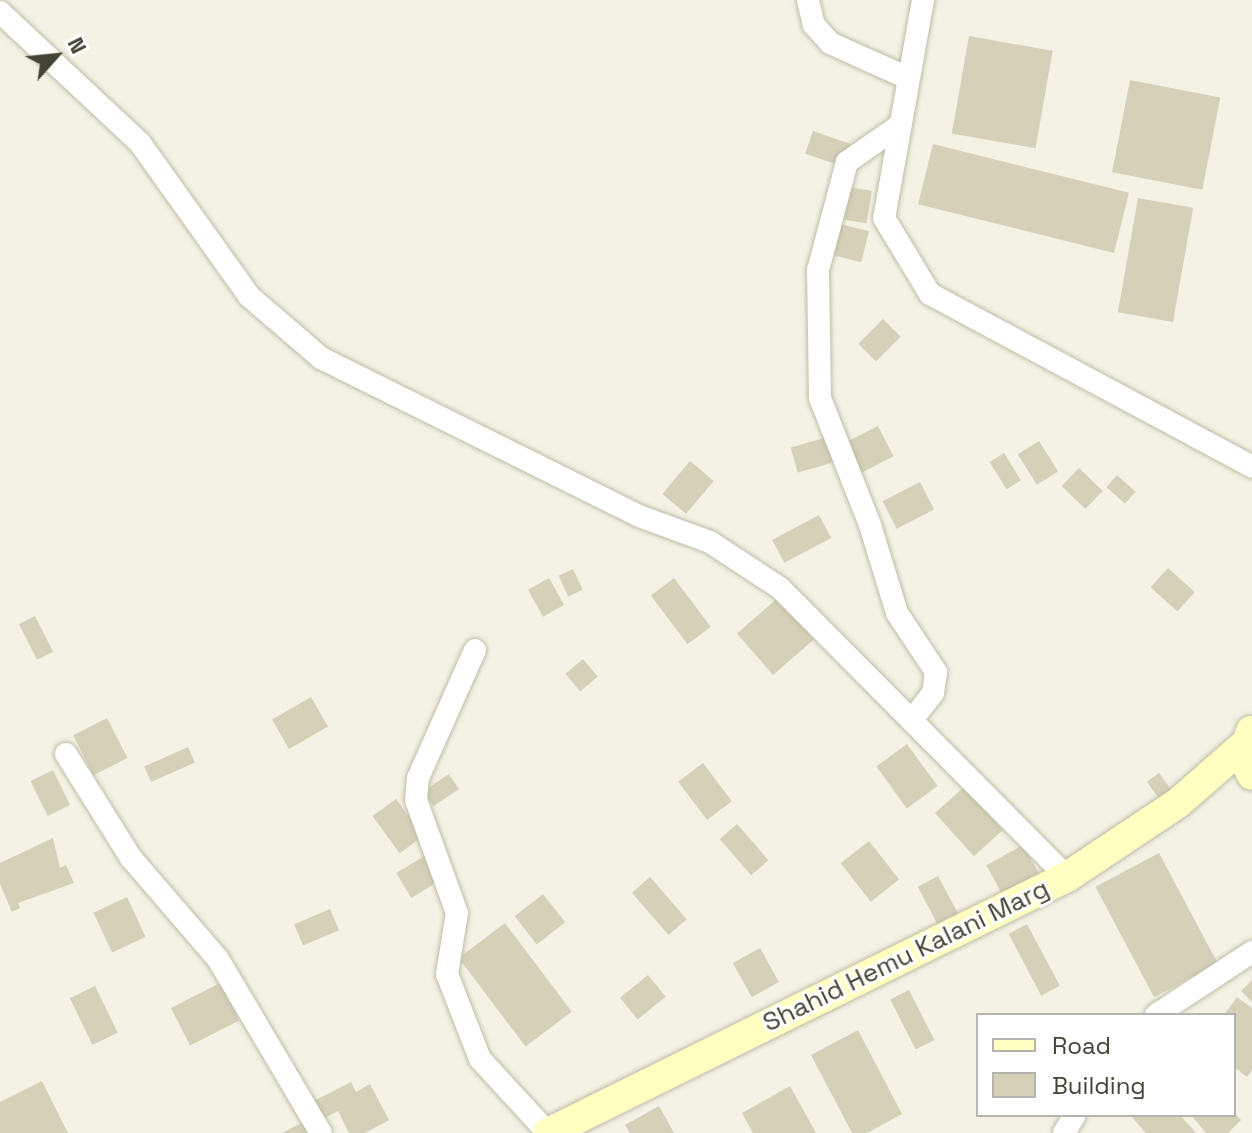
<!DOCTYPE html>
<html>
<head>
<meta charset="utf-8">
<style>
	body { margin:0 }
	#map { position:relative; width:1252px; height:1133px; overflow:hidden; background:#f3f2e4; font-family:"Space Grotesk",sans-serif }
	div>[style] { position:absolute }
	.building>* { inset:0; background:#d5d1b9; transform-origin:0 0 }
	.roads { filter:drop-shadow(0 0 2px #bfbca6) drop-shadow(0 0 2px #bfbca6) }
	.minor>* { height:22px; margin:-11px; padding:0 11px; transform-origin:11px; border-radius:11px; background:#fff }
	.secondary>* { height:30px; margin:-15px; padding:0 15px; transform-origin:15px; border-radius:15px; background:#ffffc2 }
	span { translate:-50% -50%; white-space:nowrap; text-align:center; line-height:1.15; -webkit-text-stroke:6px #fff; paint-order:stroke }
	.street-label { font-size:26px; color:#454334 }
	.legend { position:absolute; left:976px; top:1013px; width:260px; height:104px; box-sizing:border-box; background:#fff; border:2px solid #b5b4ae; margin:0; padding:10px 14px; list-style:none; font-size:24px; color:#454334 }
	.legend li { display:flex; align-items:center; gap:16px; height:40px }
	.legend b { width:40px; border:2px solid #b5b4ae }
	.north { position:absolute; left:16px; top:16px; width:80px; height:80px; -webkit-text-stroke:6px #fff; paint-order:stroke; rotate:63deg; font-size:22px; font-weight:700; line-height:32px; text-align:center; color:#454334 }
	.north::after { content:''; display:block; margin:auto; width:28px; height:36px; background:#454334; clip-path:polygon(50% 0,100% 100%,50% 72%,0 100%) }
</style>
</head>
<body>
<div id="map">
	<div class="building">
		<i style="left:969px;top:36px;width:85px;height:99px;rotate:10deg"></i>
		<i style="left:1130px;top:80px;width:92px;height:94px;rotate:11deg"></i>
		<i style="left:813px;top:131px;width:40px;height:24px;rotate:19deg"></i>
		<i style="left:933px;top:144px;width:202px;height:62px;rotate:14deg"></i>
		<i style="left:848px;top:187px;width:24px;height:33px;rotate:9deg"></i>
		<i style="left:1138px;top:198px;width:56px;height:116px;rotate:10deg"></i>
		<i style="left:836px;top:223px;width:34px;height:32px;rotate:14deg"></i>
		<i style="left:883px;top:319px;width:25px;height:35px;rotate:45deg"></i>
		<i style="left:878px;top:426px;width:34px;height:36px;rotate:63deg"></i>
		<i style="left:831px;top:436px;width:26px;height:42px;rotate:74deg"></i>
		<i style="left:1039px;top:441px;width:36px;height:25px;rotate:58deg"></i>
		<i style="left:1004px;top:453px;width:32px;height:17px;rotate:58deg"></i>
		<i style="left:690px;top:461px;width:31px;height:43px;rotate:40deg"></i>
		<i style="left:1079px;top:468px;width:33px;height:25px;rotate:44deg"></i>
		<i style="left:1117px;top:475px;width:25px;height:16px;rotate:42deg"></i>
		<i style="left:920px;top:482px;width:31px;height:42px;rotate:63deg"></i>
		<i style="left:819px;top:515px;width:26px;height:53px;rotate:62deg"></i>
		<i style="left:1168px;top:568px;width:36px;height:26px;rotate:42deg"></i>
		<i style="left:573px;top:569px;width:23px;height:16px;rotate:65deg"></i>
		<i style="left:549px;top:578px;width:31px;height:24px;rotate:61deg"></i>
		<i style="left:674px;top:578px;width:61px;height:29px;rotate:53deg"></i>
		<i style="left:780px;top:596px;width:55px;height:57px;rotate:49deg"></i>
		<i style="left:35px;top:616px;width:40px;height:18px;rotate:63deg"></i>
		<i style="left:583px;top:659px;width:23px;height:23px;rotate:50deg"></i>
		<i style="left:311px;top:697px;width:34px;height:45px;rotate:60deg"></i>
		<i style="left:107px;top:718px;width:45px;height:38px;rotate:63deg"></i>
		<i style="left:907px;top:744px;width:52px;height:38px;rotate:54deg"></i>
		<i style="left:188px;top:747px;width:17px;height:48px;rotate:66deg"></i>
		<i style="left:703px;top:763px;width:48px;height:31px;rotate:53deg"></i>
		<i style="left:53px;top:770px;width:39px;height:25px;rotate:64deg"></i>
		<i style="left:1159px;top:773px;width:27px;height:15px;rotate:54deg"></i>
		<i style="left:449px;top:774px;width:18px;height:31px;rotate:56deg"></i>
		<i style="left:964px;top:787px;width:58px;height:39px;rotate:48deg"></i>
		<i style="left:396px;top:799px;width:46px;height:29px;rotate:54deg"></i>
		<i style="left:737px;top:824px;width:48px;height:23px;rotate:49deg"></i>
		<i style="clip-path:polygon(53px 838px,60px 868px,66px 865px,74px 883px,18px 903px,20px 908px,12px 912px,0 884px,0 863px)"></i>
		<i style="left:869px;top:841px;width:49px;height:36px;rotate:52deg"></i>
		<i style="left:1023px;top:845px;width:35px;height:42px;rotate:61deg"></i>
		<i style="left:1159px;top:853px;width:125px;height:72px;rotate:62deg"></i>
		<i style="left:428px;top:854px;width:29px;height:37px;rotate:59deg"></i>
		<i style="left:938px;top:876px;width:47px;height:23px;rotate:62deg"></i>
		<i style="left:650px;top:877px;width:56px;height:24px;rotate:49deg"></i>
		<i style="left:543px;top:894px;width:36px;height:36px;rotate:52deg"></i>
		<i style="left:127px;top:897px;width:44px;height:37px;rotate:65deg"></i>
		<i style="left:330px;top:909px;width:23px;height:39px;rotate:67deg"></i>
		<i style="left:505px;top:923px;width:111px;height:58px;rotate:53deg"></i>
		<i style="left:1027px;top:924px;width:70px;height:21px;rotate:62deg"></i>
		<i style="left:760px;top:948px;width:39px;height:31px;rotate:61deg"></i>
		<i style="left:648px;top:975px;width:28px;height:36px;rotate:51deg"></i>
		<i style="clip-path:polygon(1252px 980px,1252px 1002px,1241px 991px)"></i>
		<i style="left:220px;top:983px;width:42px;height:55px;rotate:63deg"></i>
		<i style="left:95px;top:986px;width:52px;height:28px;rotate:64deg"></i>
		<i style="left:909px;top:990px;width:56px;height:21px;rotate:63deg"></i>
		<i style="clip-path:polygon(1237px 997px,1252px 1008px,1252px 1070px,1247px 1077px,1234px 1067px,1234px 1015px,1224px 1015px)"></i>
		<i style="clip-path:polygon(858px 1030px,902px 1114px,867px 1133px,852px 1133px,811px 1055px)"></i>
		<i style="clip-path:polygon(42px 1081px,68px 1133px,0 1133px,0 1102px)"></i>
		<i style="clip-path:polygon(351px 1082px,356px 1092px,370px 1084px,389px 1120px,365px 1133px,349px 1133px,338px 1111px,321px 1120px,312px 1102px)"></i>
		<i style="clip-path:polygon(790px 1086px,816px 1133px,753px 1133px,742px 1113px)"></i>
		<i style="clip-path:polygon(659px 1106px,674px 1133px,630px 1133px,625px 1125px)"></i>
		<i style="clip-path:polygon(1234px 1113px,1241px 1120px,1228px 1133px,1206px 1133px,1191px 1115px)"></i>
		<i style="clip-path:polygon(1130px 1115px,1180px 1115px,1196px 1133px,1146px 1133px)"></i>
		<i style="clip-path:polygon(303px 1122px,309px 1133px,282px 1133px)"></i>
	</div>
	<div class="roads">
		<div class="minor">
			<i style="left:808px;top:0;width:26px;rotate:77deg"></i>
			<i style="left:814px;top:25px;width:24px;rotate:48deg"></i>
			<i style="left:830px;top:43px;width:85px;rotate:24.2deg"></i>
			<i style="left:923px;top:0;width:221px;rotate:100.1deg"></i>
			<i style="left:884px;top:218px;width:89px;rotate:58.8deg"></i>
			<i style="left:930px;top:294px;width:366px;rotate:28.2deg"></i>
			<i style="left:0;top:12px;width:192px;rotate:43.1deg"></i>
			<i style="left:140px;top:143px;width:188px;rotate:54.5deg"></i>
			<i style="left:249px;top:296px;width:95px;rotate:40.7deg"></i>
			<i style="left:321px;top:358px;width:355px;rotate:26.4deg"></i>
			<i style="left:639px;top:516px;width:76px;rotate:20.1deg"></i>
			<i style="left:710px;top:542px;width:84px;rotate:33.3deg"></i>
			<i style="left:780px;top:588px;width:407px;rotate:45.2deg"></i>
			<i style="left:900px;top:125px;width:65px;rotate:145.1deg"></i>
			<i style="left:847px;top:162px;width:112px;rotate:105deg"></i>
			<i style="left:818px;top:270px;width:128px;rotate:89.1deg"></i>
			<i style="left:820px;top:398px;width:136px;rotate:68.5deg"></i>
			<i style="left:870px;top:525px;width:92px;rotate:72.9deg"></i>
			<i style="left:897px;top:613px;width:71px;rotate:56.5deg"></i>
			<i style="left:936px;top:672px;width:21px;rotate:98deg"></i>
			<i style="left:933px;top:693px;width:33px;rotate:128deg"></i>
			<i style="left:475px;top:650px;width:140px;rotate:114deg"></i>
			<i style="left:418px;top:778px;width:22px;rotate:95deg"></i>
			<i style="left:416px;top:800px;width:120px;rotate:70.1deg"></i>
			<i style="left:457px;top:913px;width:62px;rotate:99.3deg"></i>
			<i style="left:447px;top:974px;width:91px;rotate:68.8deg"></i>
			<i style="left:480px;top:1059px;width:100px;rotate:47.4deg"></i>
			<i style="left:66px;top:754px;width:123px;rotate:58deg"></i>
			<i style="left:131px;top:858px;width:133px;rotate:49.3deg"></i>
			<i style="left:218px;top:959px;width:202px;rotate:59.4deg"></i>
			<i style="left:1156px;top:1015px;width:115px;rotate:-33.3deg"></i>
			<i style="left:1064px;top:1133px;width:21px;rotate:-59deg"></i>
		</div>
		<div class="secondary">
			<i style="left:1251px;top:731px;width:27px;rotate:107deg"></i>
			<i style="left:1243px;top:757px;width:20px;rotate:63deg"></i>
			<i style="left:548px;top:1133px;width:579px;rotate:-26.26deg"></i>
			<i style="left:1067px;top:877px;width:133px;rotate:-33.7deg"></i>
			<i style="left:1178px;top:803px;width:86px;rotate:-41.2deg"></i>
		</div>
	</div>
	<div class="street-label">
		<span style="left:906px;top:956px;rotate:-26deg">Shahid Hemu Kalani Marg</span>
	</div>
	<ul class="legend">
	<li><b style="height:10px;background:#ffffc2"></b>Road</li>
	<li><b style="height:22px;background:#d5d1b9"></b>Building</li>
	</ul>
	<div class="north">N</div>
</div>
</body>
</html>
